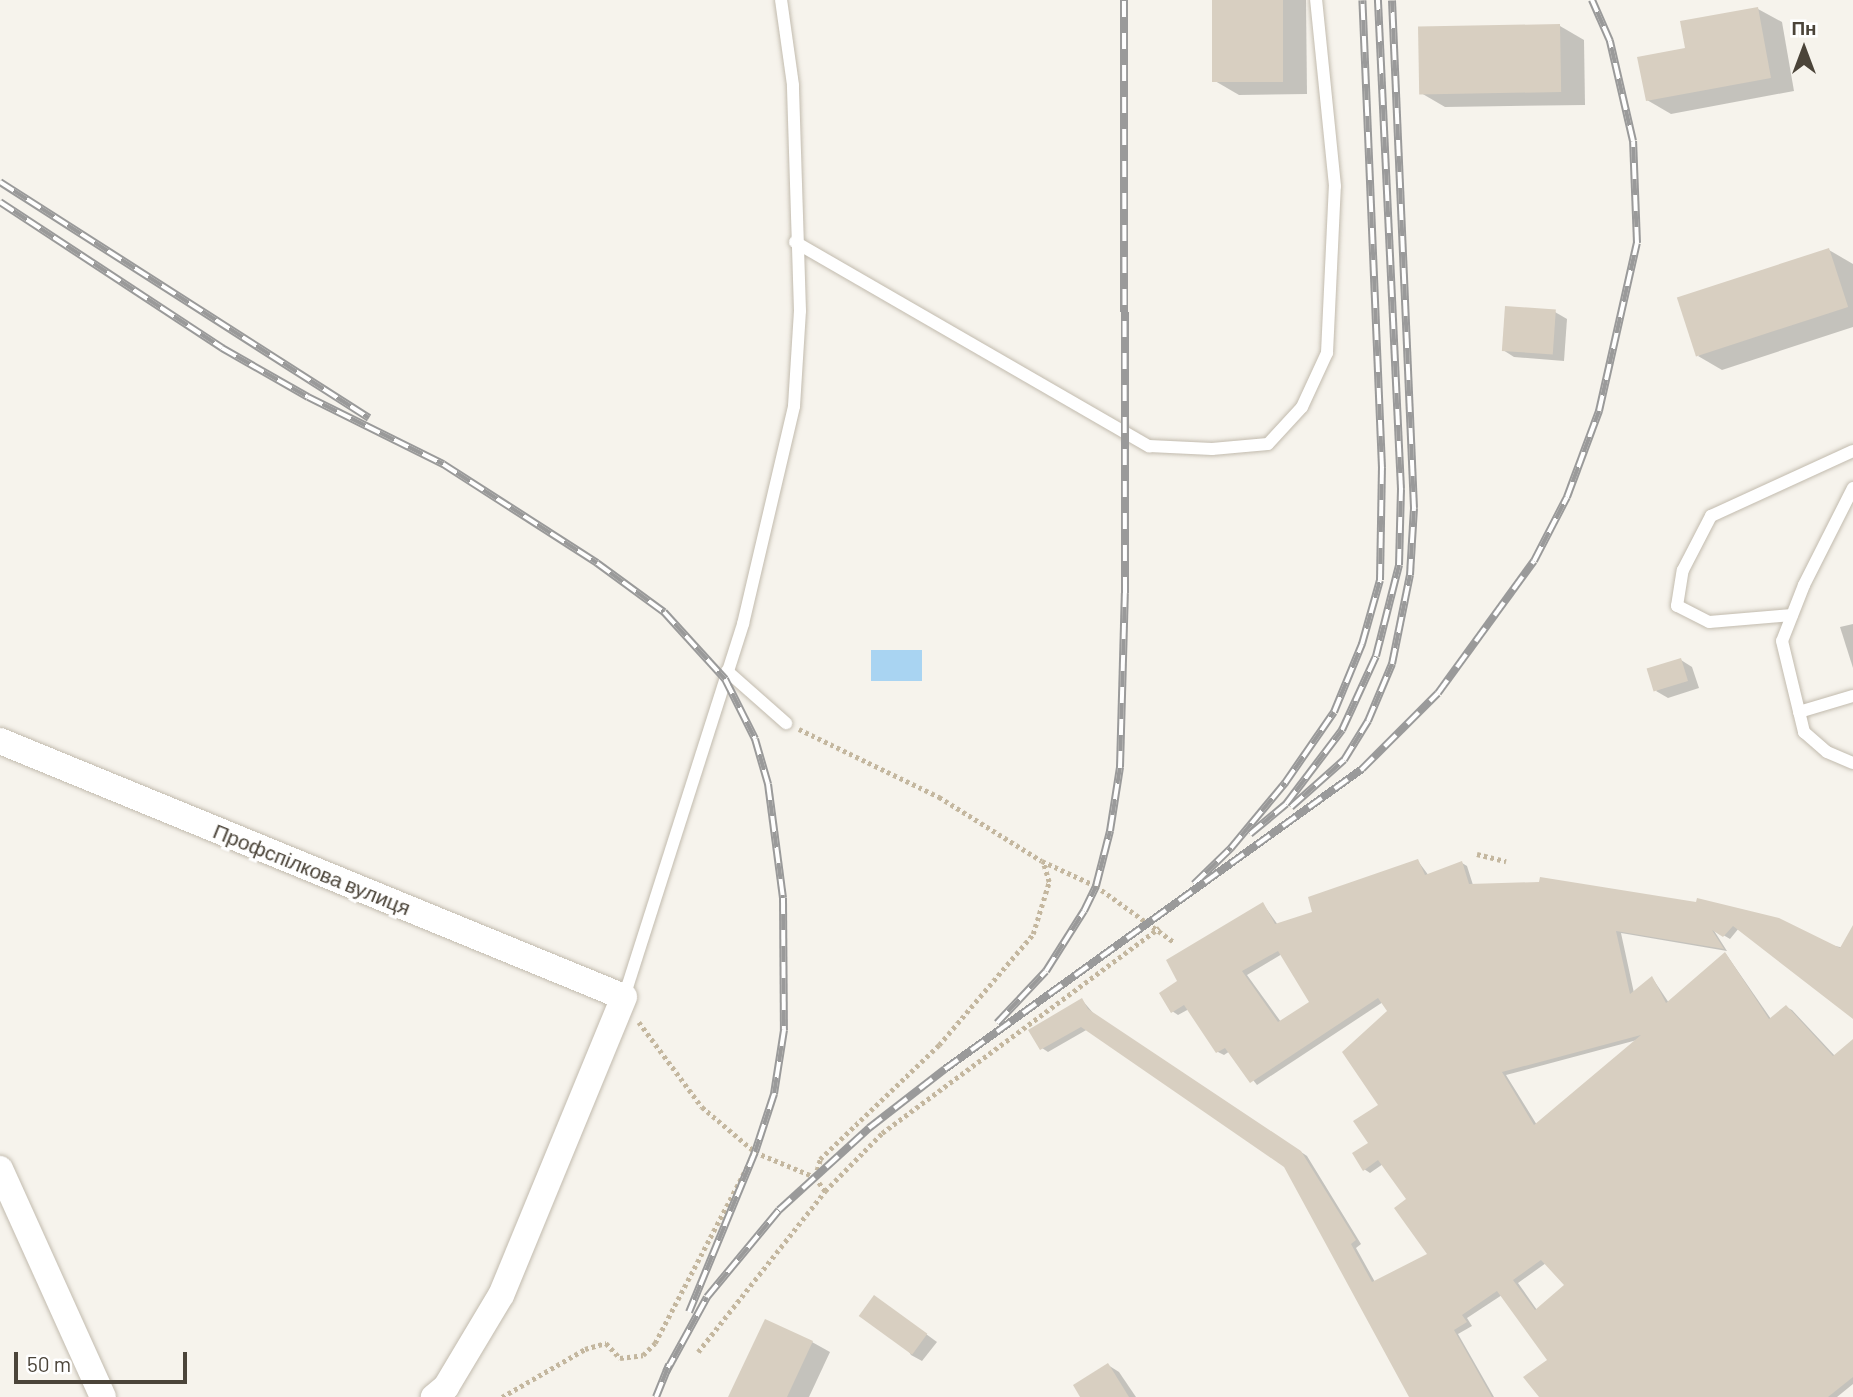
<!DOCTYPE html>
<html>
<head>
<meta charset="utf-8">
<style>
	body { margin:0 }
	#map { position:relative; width:1853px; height:1397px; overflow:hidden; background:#f6f3ec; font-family:Barlow,sans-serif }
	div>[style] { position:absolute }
	.water>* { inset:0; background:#a9d4f2; transform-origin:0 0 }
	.shadow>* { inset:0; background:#0003 }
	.building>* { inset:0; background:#d8cfc1; transform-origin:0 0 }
	.path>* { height:4.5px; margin-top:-2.25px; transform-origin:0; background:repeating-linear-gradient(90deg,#c4b79f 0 3.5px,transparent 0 7px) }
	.roads { filter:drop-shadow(0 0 2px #c2bbae) drop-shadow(0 0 2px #c2bbae) }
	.lane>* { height:12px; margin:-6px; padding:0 6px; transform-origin:6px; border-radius:6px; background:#fff }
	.street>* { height:26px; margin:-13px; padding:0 13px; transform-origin:13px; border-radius:13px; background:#fff }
	.rail>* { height:8px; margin-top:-4px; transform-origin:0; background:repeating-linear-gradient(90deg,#fff 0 16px,#9a9a9a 0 32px); box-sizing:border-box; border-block:2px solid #9a9a9a }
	span { translate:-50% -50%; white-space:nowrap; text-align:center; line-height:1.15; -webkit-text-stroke:7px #fff; paint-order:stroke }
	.street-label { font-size:21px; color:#4b4439 }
	.north { position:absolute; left:1769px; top:14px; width:70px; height:70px; -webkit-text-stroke:5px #fff; paint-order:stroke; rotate:0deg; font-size:19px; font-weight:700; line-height:28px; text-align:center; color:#4b4439 }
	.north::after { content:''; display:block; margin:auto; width:24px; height:32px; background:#4b4439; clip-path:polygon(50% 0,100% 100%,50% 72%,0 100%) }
	.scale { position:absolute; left:14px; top:1352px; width:173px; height:32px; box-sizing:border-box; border:4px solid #4b4439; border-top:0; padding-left:9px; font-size:21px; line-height:24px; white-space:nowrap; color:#4b4439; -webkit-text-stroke:5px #fff; paint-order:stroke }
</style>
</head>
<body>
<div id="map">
	<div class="water">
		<i style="left:871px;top:650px;width:51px;height:31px"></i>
	</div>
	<div class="shadow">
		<i style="clip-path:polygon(1214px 0,1306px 0,1307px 94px,1239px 95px,1215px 81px)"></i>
		<i style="clip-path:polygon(1758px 9px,1782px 22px,1794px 91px,1671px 114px,1647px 100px)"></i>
		<i style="clip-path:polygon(1560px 26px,1584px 40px,1585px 105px,1445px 107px,1421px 93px)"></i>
		<i style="clip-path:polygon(1829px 250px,1853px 264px,1853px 327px,1722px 370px,1698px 356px)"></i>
		<i style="clip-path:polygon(1555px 312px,1567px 319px,1564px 361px,1514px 357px,1503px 350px)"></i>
		<i style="clip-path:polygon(1853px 624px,1853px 668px,1840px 627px)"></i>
		<i style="clip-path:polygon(1681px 660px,1692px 667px,1699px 688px,1668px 698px,1656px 691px)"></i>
		<i style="clip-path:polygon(evenodd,1418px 861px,1429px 876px,1462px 863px,1467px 866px,1473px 885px,1541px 884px,1541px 879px,1853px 950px,1853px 1017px,1739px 928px,1730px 939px,1713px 929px,1727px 951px,1621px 933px,1634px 993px,1653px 979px,1669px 1003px,1726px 954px,1771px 1019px,1786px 1007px,1792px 1010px,1835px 1056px,1853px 1041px,1853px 1384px,1837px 1397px,1541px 1397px,1549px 1360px,1502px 1295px,1467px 1318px,1472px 1326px,1458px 1334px,1494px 1397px,1411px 1397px,1285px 1166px,1088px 1029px,1048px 1052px,1042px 1048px,1082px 1000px,1094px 1014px,1307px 1156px,1361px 1244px,1356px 1248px,1375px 1282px,1430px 1254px,1409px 1200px,1383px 1164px,1370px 1173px,1364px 1169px,1380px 1105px,1390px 1011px,1383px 1002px,1257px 1085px,1230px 1051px,1224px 1055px,1218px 1052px,1189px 1009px,1178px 1015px,1172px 1011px,1180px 982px,1263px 904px,1278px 925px,1314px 913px,1418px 861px,1282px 954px,1312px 1002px,1281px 1022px,1247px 975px,1282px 954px,1418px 861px,1637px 1040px,1537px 1125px,1506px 1075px,1637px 1040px,1418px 861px,1546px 1263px,1567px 1285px,1537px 1310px,1518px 1283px,1546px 1263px)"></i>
		<i style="clip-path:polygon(875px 1297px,937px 1342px,922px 1361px,911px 1355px)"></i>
		<i style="clip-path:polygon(812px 1342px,830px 1352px,809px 1397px,729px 1397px)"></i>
		<i style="clip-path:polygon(1108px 1365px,1119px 1372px,1136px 1397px,1082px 1397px)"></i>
	</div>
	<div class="building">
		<i style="left:1212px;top:0;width:71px;height:82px"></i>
		<i style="clip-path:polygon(1758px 7px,1771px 78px,1646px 101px,1637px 57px,1685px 48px,1680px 21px)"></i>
		<i style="left:1560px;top:24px;width:68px;height:142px;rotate:89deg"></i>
		<i style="left:1829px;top:248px;width:62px;height:160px;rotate:72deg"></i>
		<i style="left:1505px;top:306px;width:51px;height:45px;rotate:4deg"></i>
		<i style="left:1681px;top:658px;width:24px;height:36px;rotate:73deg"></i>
		<i style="clip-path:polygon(evenodd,1418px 859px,1425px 875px,1462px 861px,1469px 884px,1539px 882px,1540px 877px,1696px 902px,1697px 898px,1779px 918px,1840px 948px,1853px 925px,1853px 1019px,1733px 926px,1723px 937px,1712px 930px,1724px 949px,1616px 931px,1630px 994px,1652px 976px,1666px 1003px,1725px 952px,1769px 1019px,1786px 1005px,1833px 1056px,1853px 1039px,1853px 1377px,1828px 1397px,1539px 1397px,1523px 1377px,1547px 1360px,1497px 1291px,1462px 1315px,1467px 1322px,1454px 1330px,1492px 1397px,1409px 1397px,1284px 1167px,1081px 1027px,1040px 1050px,1028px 1030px,1082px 998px,1088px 1009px,1301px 1151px,1356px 1240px,1351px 1244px,1372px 1282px,1427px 1254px,1394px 1208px,1406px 1199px,1378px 1160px,1363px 1171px,1352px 1153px,1368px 1143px,1353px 1121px,1378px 1105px,1342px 1052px,1387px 1011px,1378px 998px,1250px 1083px,1225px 1048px,1216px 1053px,1184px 1005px,1171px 1013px,1159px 993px,1177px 981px,1166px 960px,1263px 902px,1275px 924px,1312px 912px,1308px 897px,1418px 859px,1278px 951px,1309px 1002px,1278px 1022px,1242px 971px,1278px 951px,1418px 859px,1641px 1035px,1534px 1125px,1502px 1072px,1641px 1035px,1418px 859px,1541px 1260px,1564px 1285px,1535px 1310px,1513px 1280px,1541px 1260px)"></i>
		<i style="left:874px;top:1295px;width:66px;height:26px;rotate:36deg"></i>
		<i style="clip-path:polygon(765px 1319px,813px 1341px,787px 1397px,728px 1397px)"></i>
		<i style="clip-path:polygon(1108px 1363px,1129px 1397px,1080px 1397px,1073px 1385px)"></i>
	</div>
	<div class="path">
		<i style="left:799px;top:729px;width:156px;rotate:25.9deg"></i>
		<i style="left:939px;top:797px;width:121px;rotate:31.9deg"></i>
		<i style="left:1042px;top:861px;width:60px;rotate:24.8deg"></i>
		<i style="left:1096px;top:886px;width:96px;rotate:35.7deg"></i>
		<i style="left:1477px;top:854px;width:30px;rotate:14deg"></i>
		<i style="left:639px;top:1022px;width:106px;rotate:53.5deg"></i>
		<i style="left:702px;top:1107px;width:70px;rotate:40.3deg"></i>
		<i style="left:755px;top:1152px;width:65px;rotate:22.6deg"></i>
		<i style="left:815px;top:1177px;width:17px;rotate:54deg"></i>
		<i style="left:815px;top:1177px;width:19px;rotate:-74deg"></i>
		<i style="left:820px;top:1159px;width:165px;rotate:-43.8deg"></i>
		<i style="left:939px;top:1045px;width:145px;rotate:-49.7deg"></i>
		<i style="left:1033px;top:934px;width:54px;rotate:-72.9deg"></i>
		<i style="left:1049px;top:882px;width:21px;rotate:-107deg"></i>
		<i style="left:698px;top:1352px;width:205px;rotate:-51.7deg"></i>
		<i style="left:825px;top:1191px;width:81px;rotate:-45.5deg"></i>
		<i style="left:882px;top:1133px;width:345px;rotate:-36.5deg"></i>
		<i style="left:502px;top:1397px;width:96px;rotate:-30deg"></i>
		<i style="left:585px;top:1349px;width:22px;rotate:-16deg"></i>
		<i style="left:606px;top:1343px;width:21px;rotate:47deg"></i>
		<i style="left:620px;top:1358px;width:23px;rotate:-7deg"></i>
		<i style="left:643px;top:1355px;width:17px;rotate:-45deg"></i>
		<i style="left:655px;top:1343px;width:216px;rotate:-62.4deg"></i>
	</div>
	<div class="roads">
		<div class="lane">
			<i style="left:795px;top:242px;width:409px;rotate:30deg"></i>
			<i style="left:1149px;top:446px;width:63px;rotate:2.7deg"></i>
			<i style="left:1212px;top:449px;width:56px;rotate:-5.1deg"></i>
			<i style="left:1268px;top:444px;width:50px;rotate:-47.4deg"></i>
			<i style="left:1302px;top:407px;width:60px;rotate:-65.2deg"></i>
			<i style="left:1327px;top:353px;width:167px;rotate:-87.3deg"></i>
			<i style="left:1335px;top:186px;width:187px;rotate:-95.8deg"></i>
			<i style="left:1853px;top:488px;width:109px;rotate:116.8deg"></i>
			<i style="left:1804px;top:585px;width:60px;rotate:111.4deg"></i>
			<i style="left:1782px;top:641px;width:94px;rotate:76.4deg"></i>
			<i style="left:1804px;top:732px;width:30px;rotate:41deg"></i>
			<i style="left:1827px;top:752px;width:28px;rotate:23deg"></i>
			<i style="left:1792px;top:615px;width:83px;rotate:175.2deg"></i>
			<i style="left:1709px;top:622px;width:36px;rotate:-153deg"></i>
			<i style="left:1677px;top:606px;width:36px;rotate:-81deg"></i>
			<i style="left:1683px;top:570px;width:61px;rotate:-62.6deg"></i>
			<i style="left:1711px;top:516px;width:156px;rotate:-24.6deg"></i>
			<i style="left:727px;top:671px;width:79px;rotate:41.4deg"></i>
			<i style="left:1799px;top:712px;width:56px;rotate:-16.5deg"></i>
			<i style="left:624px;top:997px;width:392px;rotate:-72.3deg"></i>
			<i style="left:743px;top:624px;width:224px;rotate:-76.8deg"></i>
			<i style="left:794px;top:406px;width:95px;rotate:-86.4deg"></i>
			<i style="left:800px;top:311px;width:226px;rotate:-91.8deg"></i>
			<i style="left:793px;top:85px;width:86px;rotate:-98deg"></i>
		</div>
		<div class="street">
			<i style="left:0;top:741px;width:674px;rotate:22.31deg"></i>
			<i style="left:624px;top:997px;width:322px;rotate:112.4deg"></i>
			<i style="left:501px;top:1295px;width:107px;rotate:120.9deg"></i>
			<i style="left:446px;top:1387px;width:16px;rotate:140deg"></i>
			<i style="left:0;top:1169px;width:250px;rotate:65.7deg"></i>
		</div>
	</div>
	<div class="rail">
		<i style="left:0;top:182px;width:438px;rotate:32.6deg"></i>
		<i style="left:0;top:202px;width:266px;rotate:33.3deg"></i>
		<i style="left:222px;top:348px;width:99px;rotate:29.7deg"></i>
		<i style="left:308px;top:397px;width:151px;rotate:26.4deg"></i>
		<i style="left:443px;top:464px;width:183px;rotate:32.7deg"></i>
		<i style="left:597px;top:563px;width:83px;rotate:36.2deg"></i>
		<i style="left:664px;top:612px;width:91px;rotate:47.7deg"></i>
		<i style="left:725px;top:679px;width:67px;rotate:63.4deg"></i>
		<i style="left:755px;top:739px;width:47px;rotate:73.9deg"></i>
		<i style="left:768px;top:784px;width:115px;rotate:82.5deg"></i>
		<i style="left:783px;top:898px;width:132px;rotate:89.6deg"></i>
		<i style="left:784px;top:1030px;width:65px;rotate:98.9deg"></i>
		<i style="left:774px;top:1094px;width:61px;rotate:108.1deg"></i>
		<i style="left:755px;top:1152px;width:173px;rotate:112.4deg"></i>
		<i style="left:1291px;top:807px;width:71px;rotate:-41.6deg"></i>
		<i style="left:1344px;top:760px;width:46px;rotate:-58.4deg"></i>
		<i style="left:1368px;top:721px;width:62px;rotate:-67.2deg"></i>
		<i style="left:1392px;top:664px;width:91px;rotate:-78.6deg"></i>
		<i style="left:1410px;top:575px;width:67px;rotate:-86.6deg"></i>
		<i style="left:1414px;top:508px;width:508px;rotate:-92.48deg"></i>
		<i style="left:1250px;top:834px;width:47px;rotate:-39.8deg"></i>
		<i style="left:1286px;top:804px;width:93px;rotate:-52.9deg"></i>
		<i style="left:1342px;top:730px;width:81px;rotate:-65.3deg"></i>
		<i style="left:1376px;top:656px;width:94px;rotate:-75.8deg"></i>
		<i style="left:1399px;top:565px;width:76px;rotate:-88.5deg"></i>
		<i style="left:1401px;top:489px;width:490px;rotate:-92.7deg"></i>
		<i style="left:1194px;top:884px;width:52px;rotate:-44.2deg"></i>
		<i style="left:1231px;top:848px;width:85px;rotate:-50.3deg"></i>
		<i style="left:1285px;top:783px;width:86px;rotate:-55.4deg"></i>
		<i style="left:1334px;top:712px;width:74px;rotate:-67.6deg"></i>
		<i style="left:1362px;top:644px;width:66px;rotate:-74.3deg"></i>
		<i style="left:1380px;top:580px;width:112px;rotate:-89deg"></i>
		<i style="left:1382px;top:468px;width:468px;rotate:-92.4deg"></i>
		<i style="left:997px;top:1023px;width:71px;rotate:-46.7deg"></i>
		<i style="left:1046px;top:971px;width:71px;rotate:-57.7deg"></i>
		<i style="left:1084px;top:911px;width:28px;rotate:-64deg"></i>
		<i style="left:1096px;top:886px;width:57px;rotate:-75.7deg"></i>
		<i style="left:1110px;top:831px;width:65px;rotate:-81.1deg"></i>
		<i style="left:1120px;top:767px;width:174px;rotate:-88.4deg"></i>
		<i style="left:1125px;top:593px;width:593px;rotate:-90.1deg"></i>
		<i style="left:666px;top:1372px;width:85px;rotate:-61.3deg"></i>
		<i style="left:707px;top:1297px;width:113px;rotate:-50.4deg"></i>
		<i style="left:779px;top:1210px;width:122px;rotate:-42.3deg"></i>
		<i style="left:869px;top:1128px;width:96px;rotate:-37.8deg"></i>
		<i style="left:945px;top:1069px;width:514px;rotate:-35.73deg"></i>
		<i style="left:1362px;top:769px;width:107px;rotate:-45deg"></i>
		<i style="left:1438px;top:693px;width:163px;rotate:-54deg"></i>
		<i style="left:1534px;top:561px;width:72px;rotate:-62.7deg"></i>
		<i style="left:1567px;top:497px;width:92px;rotate:-69.6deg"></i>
		<i style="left:1599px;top:411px;width:172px;rotate:-77.3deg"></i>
		<i style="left:1637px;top:243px;width:102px;rotate:-92.2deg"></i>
		<i style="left:1633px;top:141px;width:103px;rotate:-103deg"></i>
		<i style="left:1610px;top:41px;width:45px;rotate:-113.7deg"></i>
		<i style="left:656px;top:1397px;width:35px;rotate:-68deg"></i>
	</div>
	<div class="street-label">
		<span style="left:312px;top:869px;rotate:22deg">Профспілкова вулиця</span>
	</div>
	<div class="north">Пн</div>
	<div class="scale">50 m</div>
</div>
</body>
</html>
